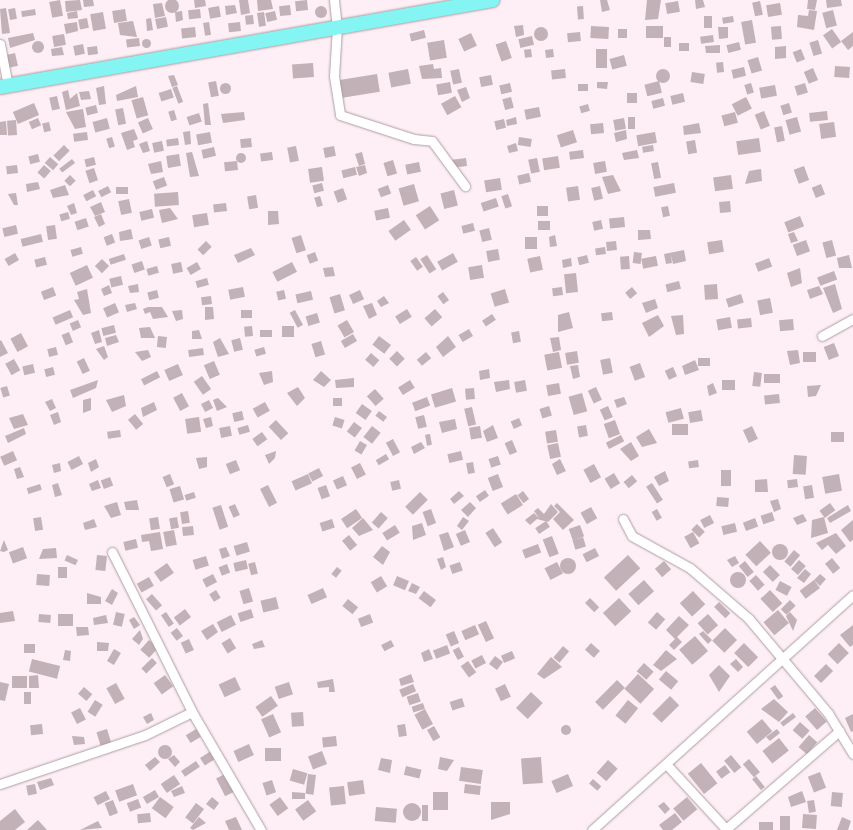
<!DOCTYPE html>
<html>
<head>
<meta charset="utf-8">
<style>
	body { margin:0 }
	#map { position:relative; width:853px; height:830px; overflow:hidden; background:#fdeff5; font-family:"Fira Sans",sans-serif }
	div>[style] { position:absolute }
	.building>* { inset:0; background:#c2b1b7; transform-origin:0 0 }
	.round { border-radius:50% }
	.roads { filter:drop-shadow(0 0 1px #ae9da3) drop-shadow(0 0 1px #ae9da3) }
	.street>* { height:9px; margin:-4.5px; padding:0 4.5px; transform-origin:4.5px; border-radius:4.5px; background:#fff }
	.primary>* { height:14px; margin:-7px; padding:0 7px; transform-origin:7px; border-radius:7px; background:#84f5f3 }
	span { translate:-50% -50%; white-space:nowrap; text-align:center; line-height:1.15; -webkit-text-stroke:5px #fdeff5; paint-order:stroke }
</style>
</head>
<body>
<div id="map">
	<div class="building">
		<i class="round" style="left:165px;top:-1px;width:14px;height:14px"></i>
		<i style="left:60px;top:0;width:16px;height:11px;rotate:79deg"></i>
		<i style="clip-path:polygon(80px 0,82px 10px,66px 12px,65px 1px)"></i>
		<i style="clip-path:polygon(83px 0,93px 0,94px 6px,84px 7px)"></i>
		<i style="clip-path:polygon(194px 0,205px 0,206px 6px,195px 8px)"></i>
		<i style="clip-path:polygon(239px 0,248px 0,250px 13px,241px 15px)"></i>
		<i style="clip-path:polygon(257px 0,271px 0,273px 9px,258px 11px)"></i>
		<i style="left:307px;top:0;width:10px;height:12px;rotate:84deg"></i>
		<i style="clip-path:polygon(600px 0,607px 0,610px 10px,602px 12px)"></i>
		<i style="clip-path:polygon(647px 0,661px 0,658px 19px,645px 20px)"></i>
		<i style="clip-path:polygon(695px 0,703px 0,705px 7px,696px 9px)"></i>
		<i style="clip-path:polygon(808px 0,817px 0,815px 10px,807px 9px)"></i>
		<i style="clip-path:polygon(826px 0,841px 0,842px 6px,827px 8px)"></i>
		<i style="left:678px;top:1px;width:11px;height:13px;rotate:80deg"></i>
		<i style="left:760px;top:1px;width:14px;height:8px;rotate:78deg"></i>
		<i style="clip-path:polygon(162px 3px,165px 16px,155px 18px,153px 4px)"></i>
		<i style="left:780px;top:3px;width:12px;height:14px;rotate:81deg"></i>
		<i style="clip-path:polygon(235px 5px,237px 13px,226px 15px,225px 6px)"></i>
		<i style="left:290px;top:5px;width:10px;height:11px;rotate:84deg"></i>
		<i class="round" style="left:315px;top:6px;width:12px;height:12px"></i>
		<i style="left:219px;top:6px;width:11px;height:11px;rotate:80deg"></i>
		<i style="left:583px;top:6px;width:13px;height:6px;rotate:86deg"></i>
		<i style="clip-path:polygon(6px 8px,10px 33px,2px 34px,0 9px)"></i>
		<i style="left:15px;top:8px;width:11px;height:7px;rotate:80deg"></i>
		<i style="left:35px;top:9px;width:6px;height:14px;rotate:81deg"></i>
		<i style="left:125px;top:9px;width:12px;height:13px;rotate:81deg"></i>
		<i style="left:200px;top:9px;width:9px;height:12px;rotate:84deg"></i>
		<i style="clip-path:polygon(809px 10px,817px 11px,814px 30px,797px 27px,798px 15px,808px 16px)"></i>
		<i style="left:833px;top:10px;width:16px;height:11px;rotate:76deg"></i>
		<i style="clip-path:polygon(77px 11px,78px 18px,68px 19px,67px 13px)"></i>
		<i style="clip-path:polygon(182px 11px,183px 20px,176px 22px,175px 12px)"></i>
		<i style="left:275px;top:11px;width:9px;height:10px;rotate:77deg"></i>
		<i style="left:103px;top:12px;width:17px;height:13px;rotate:80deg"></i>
		<i style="left:264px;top:12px;width:14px;height:7px;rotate:82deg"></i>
		<i style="left:253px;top:15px;width:9px;height:8px;rotate:84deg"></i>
		<i style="left:704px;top:16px;width:8px;height:12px"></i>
		<i style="left:733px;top:16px;width:6px;height:11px;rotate:81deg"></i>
		<i style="left:166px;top:17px;width:10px;height:11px;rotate:79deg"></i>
		<i style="left:87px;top:18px;width:10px;height:9px;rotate:79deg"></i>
		<i style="clip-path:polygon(151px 18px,153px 30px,147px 31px,146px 19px)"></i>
		<i style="left:752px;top:20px;width:23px;height:11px;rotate:80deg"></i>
		<i style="clip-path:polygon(133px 21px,137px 37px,120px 35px,118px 23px)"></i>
		<i style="clip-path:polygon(77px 22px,78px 31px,66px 34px,64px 24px)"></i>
		<i style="left:209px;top:22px;width:13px;height:6px;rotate:81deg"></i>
		<i style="left:240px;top:22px;width:9px;height:12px;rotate:84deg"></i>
		<i style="clip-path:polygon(523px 25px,524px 35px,516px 37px,514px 26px)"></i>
		<i style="left:591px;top:26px;width:18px;height:12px;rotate:3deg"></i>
		<i style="left:646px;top:26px;width:17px;height:12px"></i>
		<i style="left:781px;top:26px;width:13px;height:10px;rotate:86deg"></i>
		<i style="left:195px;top:27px;width:10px;height:14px;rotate:84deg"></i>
		<i style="clip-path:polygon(718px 27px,728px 27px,728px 38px,719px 39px)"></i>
		<i class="round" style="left:534px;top:27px;width:14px;height:14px"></i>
		<i style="left:618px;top:29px;width:9px;height:9px"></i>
		<i style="left:832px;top:29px;width:16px;height:11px;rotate:55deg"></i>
		<i style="left:424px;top:30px;width:8px;height:15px;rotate:76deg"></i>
		<i style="left:580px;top:32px;width:9px;height:13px;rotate:84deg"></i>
		<i style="clip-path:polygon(853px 32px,853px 46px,848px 50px,841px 41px)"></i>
		<i style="clip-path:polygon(33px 33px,35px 40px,10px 48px,8px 38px)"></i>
		<i style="left:471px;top:33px;width:14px;height:14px;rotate:65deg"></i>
		<i style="left:64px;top:34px;width:11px;height:12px;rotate:80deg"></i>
		<i style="left:713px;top:35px;width:7px;height:13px;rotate:82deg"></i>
		<i style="left:532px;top:36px;width:9px;height:14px;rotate:77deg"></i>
		<i style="left:664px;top:37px;width:7px;height:10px"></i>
		<i style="left:139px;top:38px;width:8px;height:13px;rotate:83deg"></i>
		<i class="round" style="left:141.5px;top:38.5px;width:9px;height:9px"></i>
		<i style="left:444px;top:40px;width:18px;height:17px;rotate:81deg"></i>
		<i style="left:818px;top:40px;width:14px;height:9px;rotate:73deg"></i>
		<i class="round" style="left:32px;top:41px;width:12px;height:12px"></i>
		<i style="left:506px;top:41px;width:18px;height:11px;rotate:71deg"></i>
		<i style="left:739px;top:42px;width:8px;height:13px;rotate:76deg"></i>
		<i style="left:679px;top:43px;width:10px;height:8px"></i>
		<i style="left:83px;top:44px;width:10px;height:10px;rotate:79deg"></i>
		<i style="clip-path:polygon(720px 45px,720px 53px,706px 53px,705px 46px)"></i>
		<i style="left:97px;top:46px;width:8px;height:10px;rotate:83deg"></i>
		<i style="clip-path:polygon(786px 46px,786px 58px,775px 59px,775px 47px)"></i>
		<i style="clip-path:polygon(62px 47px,64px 55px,52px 56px,51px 49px)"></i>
		<i style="left:531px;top:49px;width:8px;height:7px;rotate:83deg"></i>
		<i style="left:553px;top:49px;width:8px;height:8px;rotate:83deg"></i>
		<i style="left:596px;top:49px;width:11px;height:19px"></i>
		<i style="left:801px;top:49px;width:11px;height:9px;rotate:68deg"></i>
		<i style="left:15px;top:53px;width:13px;height:10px;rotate:77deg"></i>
		<i style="left:624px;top:55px;width:11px;height:15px;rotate:75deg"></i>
		<i style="left:758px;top:57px;width:14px;height:11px;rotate:73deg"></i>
		<i style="left:723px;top:62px;width:10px;height:7px;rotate:84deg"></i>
		<i style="left:313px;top:63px;width:14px;height:21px;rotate:86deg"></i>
		<i style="clip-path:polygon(433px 64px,434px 69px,441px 68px,442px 78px,422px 79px,419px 66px)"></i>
		<i style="left:835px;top:66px;width:15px;height:11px;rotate:4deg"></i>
		<i style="left:744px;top:67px;width:9px;height:13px;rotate:77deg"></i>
		<i style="left:813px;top:68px;width:13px;height:10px;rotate:67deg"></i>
		<i class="round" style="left:656px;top:69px;width:14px;height:14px"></i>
		<i style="left:408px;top:69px;width:15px;height:20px;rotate:79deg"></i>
		<i style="left:459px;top:69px;width:14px;height:9px;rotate:78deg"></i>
		<i style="left:565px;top:69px;width:9px;height:14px;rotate:84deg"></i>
		<i style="left:692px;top:72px;width:13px;height:10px;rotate:9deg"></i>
		<i style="left:377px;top:74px;width:18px;height:41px;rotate:81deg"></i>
		<i style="clip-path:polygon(174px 75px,178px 85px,172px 87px,168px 76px)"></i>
		<i style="left:491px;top:75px;width:10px;height:12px;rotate:79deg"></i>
		<i style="left:216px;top:81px;width:15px;height:8px;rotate:79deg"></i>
		<i style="left:659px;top:81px;width:12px;height:15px;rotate:76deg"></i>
		<i style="left:450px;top:82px;width:11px;height:14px;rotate:80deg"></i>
		<i style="clip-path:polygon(597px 82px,608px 82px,607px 89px,597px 88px)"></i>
		<i class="round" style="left:219.5px;top:82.5px;width:11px;height:11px"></i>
		<i style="left:510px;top:83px;width:9px;height:11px;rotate:77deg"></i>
		<i style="left:751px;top:83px;width:10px;height:7px;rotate:73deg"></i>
		<i style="left:805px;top:83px;width:10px;height:11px;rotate:73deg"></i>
		<i style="left:578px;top:84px;width:10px;height:7px"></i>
		<i style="left:775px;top:85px;width:11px;height:16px;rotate:80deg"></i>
		<i style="clip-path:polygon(104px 86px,106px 104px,99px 105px,96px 88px)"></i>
		<i style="clip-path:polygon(136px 86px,138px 97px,117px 101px,116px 95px)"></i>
		<i style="left:177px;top:86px;width:17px;height:5px;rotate:69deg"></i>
		<i style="clip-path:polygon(466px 87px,470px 98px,462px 102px,457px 90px)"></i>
		<i style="left:171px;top:89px;width:9px;height:13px;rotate:72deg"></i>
		<i style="clip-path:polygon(68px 90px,70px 99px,77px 93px,80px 106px,66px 110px,62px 92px)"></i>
		<i style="clip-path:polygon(89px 91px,91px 99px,81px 100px,79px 92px)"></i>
		<i style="left:627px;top:93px;width:10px;height:10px"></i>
		<i style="left:683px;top:93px;width:9px;height:13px;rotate:77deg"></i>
		<i style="left:57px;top:96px;width:13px;height:8px;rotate:77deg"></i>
		<i style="left:455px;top:96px;width:13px;height:16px;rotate:61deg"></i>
		<i style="left:143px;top:97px;width:19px;height:12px;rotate:74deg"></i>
		<i style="left:511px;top:97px;width:11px;height:9px;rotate:75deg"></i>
		<i style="left:746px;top:97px;width:13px;height:16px;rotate:63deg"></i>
		<i style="left:663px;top:98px;width:8px;height:12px;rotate:76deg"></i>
		<i style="left:34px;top:103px;width:13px;height:23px;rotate:67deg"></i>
		<i style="clip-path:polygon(208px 103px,211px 125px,205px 125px,203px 104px)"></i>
		<i style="left:789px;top:103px;width:10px;height:9px;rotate:73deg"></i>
		<i style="left:588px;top:104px;width:7px;height:9px;rotate:74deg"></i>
		<i style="left:96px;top:105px;width:8px;height:11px;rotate:76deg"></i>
		<i style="left:539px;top:107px;width:10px;height:15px;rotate:79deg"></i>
		<i style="left:123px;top:108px;width:16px;height:8px;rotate:79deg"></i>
		<i style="clip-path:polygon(83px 109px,86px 127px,75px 129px,66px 112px)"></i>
		<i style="left:174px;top:110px;width:10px;height:6px;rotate:73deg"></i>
		<i style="left:764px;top:111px;width:16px;height:10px;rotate:68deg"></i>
		<i style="left:827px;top:111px;width:9px;height:18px;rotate:84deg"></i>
		<i style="clip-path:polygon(244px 112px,245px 120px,223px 123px,221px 114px)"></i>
		<i style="left:735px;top:112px;width:11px;height:14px;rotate:75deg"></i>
		<i style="left:199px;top:113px;width:9px;height:13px;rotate:72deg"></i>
		<i style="clip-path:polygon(516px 117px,517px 124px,507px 126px,506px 120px)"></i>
		<i style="left:628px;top:117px;width:7px;height:12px"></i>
		<i style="left:797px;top:117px;width:15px;height:12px;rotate:74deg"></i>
		<i style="left:38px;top:118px;width:8px;height:10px;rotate:67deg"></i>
		<i style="left:107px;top:118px;width:11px;height:15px;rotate:75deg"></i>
		<i style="left:148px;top:118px;width:12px;height:11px;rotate:66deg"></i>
		<i style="left:624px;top:118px;width:11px;height:11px;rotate:80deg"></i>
		<i style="left:504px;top:119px;width:9px;height:10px;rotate:77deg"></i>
		<i style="left:16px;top:120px;width:15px;height:9px;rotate:86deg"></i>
		<i style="clip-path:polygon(6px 121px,7px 135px,0 135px,0 122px)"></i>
		<i style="left:49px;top:122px;width:9px;height:7px;rotate:77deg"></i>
		<i style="left:834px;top:122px;width:15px;height:15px;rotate:82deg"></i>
		<i style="left:603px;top:123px;width:10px;height:13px;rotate:84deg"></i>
		<i style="clip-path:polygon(699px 123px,701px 133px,684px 135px,683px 126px)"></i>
		<i style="left:782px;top:126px;width:15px;height:8px;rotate:79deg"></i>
		<i style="clip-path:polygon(134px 129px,138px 139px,133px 141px,135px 147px,127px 150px,121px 133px)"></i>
		<i style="left:573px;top:130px;width:13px;height:17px;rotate:72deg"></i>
		<i style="clip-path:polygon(626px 130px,627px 139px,616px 142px,614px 133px)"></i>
		<i style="clip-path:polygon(190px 131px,191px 144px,185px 145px,183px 132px)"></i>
		<i style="left:87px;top:132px;width:8px;height:14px;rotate:83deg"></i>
		<i style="left:210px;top:132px;width:11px;height:14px;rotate:80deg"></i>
		<i style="left:655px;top:132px;width:11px;height:19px;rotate:80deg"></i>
		<i style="left:112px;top:137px;width:10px;height:6px;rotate:73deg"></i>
		<i style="left:519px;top:137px;width:13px;height:8px;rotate:9deg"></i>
		<i style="left:178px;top:138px;width:7px;height:12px;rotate:82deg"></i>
		<i style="left:251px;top:138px;width:9px;height:11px;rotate:84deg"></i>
		<i style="left:759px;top:138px;width:14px;height:23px;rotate:82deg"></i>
		<i style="left:695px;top:140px;width:13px;height:9px;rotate:81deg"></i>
		<i style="clip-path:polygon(147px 141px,150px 151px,143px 153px,139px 144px)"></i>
		<i style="left:162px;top:141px;width:10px;height:10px;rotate:79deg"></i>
		<i style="clip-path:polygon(516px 143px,518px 151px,509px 153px,507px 146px)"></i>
		<i style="left:64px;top:145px;width:8px;height:15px;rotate:45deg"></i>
		<i style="left:653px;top:145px;width:6px;height:11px;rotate:81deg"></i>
		<i style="left:296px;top:146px;width:15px;height:9px;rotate:79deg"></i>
		<i style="left:334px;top:146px;width:10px;height:11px;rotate:79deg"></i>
		<i style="left:214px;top:147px;width:9px;height:13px;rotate:77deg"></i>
		<i style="left:583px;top:150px;width:8px;height:14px;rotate:83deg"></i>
		<i style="clip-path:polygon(637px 150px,639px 158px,624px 160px,622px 153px)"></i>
		<i style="clip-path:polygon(192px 152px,199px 176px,190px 177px,186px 153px)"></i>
		<i style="left:272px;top:152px;width:8px;height:12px;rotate:83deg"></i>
		<i style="clip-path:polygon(362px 152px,365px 164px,359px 166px,355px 154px)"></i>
		<i class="round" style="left:236px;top:153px;width:10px;height:10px"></i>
		<i style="left:38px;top:154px;width:8px;height:10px;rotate:76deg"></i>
		<i style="left:179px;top:154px;width:12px;height:13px;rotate:81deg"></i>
		<i style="left:558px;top:156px;width:12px;height:16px;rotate:81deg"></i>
		<i style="left:50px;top:157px;width:11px;height:8px;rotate:41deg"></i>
		<i style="left:94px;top:157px;width:8px;height:10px;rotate:76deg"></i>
		<i style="left:466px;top:158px;width:8px;height:14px;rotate:83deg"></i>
		<i style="left:537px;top:158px;width:14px;height:9px;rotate:78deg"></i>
		<i style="left:72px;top:159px;width:5px;height:16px;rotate:53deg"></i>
		<i style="left:393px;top:160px;width:14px;height:10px;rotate:73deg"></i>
		<i style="clip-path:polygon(161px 161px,163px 172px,151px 174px,148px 164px)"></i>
		<i style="left:237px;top:161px;width:9px;height:13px;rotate:84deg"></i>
		<i style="left:605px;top:161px;width:11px;height:12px;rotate:80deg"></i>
		<i style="left:419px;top:162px;width:10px;height:14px;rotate:79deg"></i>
		<i style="left:658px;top:162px;width:16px;height:7px;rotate:79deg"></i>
		<i style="left:17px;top:165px;width:8px;height:11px;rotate:83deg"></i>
		<i style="left:44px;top:165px;width:9px;height:10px;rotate:41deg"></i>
		<i style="clip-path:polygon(365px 165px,367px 173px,359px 176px,356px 167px)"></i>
		<i style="left:804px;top:166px;width:15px;height:11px;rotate:70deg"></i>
		<i style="left:322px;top:167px;width:14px;height:14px;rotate:82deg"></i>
		<i style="left:355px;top:167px;width:8px;height:14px;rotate:76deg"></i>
		<i style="left:94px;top:168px;width:13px;height:9px;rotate:72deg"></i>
		<i style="clip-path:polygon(761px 169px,762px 181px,745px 184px,749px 171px)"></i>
		<i style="left:529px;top:173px;width:9px;height:12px;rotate:77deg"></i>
		<i style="left:70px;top:175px;width:8px;height:8px;rotate:45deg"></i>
		<i style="clip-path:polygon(613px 175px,621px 191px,608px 194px,602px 177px)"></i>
		<i style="left:731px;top:175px;width:14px;height:18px;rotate:82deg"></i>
		<i style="left:164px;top:177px;width:9px;height:12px;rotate:69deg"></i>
		<i style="left:500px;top:178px;width:12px;height:16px;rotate:81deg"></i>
		<i style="clip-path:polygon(38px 182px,40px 189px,27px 192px,26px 184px)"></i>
		<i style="left:322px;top:183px;width:8px;height:10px;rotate:76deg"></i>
		<i style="left:674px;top:183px;width:10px;height:21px;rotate:79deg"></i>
		<i style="left:414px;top:184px;width:18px;height:16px;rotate:74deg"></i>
		<i style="left:821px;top:184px;width:11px;height:10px;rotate:68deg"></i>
		<i style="clip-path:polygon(65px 185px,69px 195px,53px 198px,50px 190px)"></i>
		<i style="left:388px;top:185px;width:9px;height:11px;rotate:69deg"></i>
		<i style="left:108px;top:186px;width:7px;height:11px;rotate:63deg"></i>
		<i style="left:578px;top:186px;width:14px;height:12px;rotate:82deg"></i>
		<i style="left:600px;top:186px;width:13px;height:9px;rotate:77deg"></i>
		<i style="left:128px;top:187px;width:7px;height:12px;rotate:90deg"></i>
		<i style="left:343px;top:188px;width:12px;height:10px;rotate:70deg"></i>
		<i style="left:93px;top:190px;width:7px;height:11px;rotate:63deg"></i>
		<i style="left:454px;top:190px;width:16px;height:14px;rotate:76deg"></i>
		<i style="left:178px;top:192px;width:13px;height:24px;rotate:86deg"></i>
		<i style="clip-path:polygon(16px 193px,18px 205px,14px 205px,8px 194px)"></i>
		<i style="left:508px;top:194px;width:13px;height:7px;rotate:72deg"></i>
		<i style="left:256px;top:195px;width:13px;height:9px;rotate:81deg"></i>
		<i style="left:320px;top:196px;width:10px;height:6px;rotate:73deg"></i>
		<i style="left:496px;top:198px;width:9px;height:16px;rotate:72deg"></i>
		<i style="left:129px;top:199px;width:14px;height:11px;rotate:78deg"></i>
		<i style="left:730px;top:201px;width:11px;height:11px;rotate:85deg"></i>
		<i style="clip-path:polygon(101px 202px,105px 212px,95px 216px,90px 207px)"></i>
		<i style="clip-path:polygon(74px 203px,77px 213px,71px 215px,67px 206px)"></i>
		<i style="left:226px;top:203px;width:8px;height:13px;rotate:83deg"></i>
		<i style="left:430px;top:206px;width:17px;height:17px;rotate:57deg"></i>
		<i style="left:537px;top:206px;width:11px;height:10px"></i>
		<i style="left:668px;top:206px;width:10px;height:7px;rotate:79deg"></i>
		<i style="clip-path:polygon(170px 208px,178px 219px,162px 223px,159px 210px)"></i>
		<i style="left:388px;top:208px;width:10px;height:14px;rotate:79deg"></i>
		<i style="left:152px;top:209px;width:9px;height:13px;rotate:77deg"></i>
		<i style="clip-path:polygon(268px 211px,278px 211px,279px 224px,268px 225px)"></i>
		<i style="left:68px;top:212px;width:7px;height:9px;rotate:74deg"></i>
		<i style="left:207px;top:213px;width:12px;height:15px;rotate:81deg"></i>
		<i style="clip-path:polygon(101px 214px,105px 224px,99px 227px,94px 217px)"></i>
		<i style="left:800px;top:216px;width:11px;height:17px;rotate:68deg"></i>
		<i style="left:624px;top:217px;width:10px;height:15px;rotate:84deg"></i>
		<i style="left:86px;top:218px;width:9px;height:12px;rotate:72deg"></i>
		<i style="left:404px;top:220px;width:12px;height:19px;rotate:55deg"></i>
		<i style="left:601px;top:220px;width:9px;height:9px;rotate:77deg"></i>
		<i style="left:538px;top:221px;width:12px;height:9px"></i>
		<i style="left:473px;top:223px;width:8px;height:12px;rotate:76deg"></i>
		<i style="left:16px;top:225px;width:9px;height:14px;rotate:77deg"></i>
		<i style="left:55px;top:225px;width:14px;height:9px;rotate:82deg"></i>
		<i style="left:489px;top:228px;width:12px;height:10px;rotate:76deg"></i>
		<i style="clip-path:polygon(131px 229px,133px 239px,120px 241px,119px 232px)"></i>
		<i style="clip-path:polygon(638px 230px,650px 230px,651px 239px,638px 240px)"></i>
		<i style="clip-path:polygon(794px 232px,798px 241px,791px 243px,788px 234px)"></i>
		<i style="left:41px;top:234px;width:8px;height:21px;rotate:76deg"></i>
		<i style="left:112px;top:234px;width:9px;height:9px;rotate:69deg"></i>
		<i style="left:301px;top:235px;width:16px;height:10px;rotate:72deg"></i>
		<i style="clip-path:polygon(555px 235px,557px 246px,550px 247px,549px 237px)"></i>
		<i style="left:149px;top:237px;width:9px;height:11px;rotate:72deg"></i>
		<i style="left:169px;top:237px;width:9px;height:11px;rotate:77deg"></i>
		<i style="left:525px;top:237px;width:12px;height:12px"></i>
		<i style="left:722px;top:240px;width:12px;height:15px;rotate:81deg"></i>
		<i style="left:806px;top:240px;width:12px;height:14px;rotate:70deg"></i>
		<i style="left:832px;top:240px;width:16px;height:10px;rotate:75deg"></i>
		<i style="left:206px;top:241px;width:8px;height:12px;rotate:45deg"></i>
		<i style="left:616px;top:241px;width:9px;height:10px;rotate:84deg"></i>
		<i style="left:81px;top:247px;width:7px;height:11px;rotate:74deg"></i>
		<i style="left:605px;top:247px;width:7px;height:10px;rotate:82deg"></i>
		<i style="clip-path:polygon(251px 248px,255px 255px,238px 263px,234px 255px)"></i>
		<i style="left:498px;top:249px;width:11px;height:12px;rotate:80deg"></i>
		<i style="clip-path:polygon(684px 250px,686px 261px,673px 264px,671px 255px,672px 263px,666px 264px,664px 254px)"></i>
		<i style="left:315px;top:252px;width:9px;height:9px;rotate:69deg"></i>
		<i style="left:634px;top:252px;width:8px;height:11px;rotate:7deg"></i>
		<i style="left:15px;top:253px;width:8px;height:12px;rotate:60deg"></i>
		<i style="left:453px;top:253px;width:10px;height:18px;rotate:61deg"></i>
		<i style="left:124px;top:254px;width:6px;height:16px;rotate:72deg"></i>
		<i style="left:427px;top:255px;width:17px;height:8px;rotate:57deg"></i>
		<i style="left:587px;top:255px;width:8px;height:10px;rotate:76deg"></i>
		<i style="clip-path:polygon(849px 255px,852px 268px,839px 268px,837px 258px)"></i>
		<i style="left:540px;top:256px;width:14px;height:13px;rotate:78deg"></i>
		<i style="left:629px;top:256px;width:13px;height:9px;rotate:86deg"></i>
		<i style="left:656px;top:256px;width:10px;height:15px;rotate:79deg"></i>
		<i style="left:45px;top:257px;width:8px;height:11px;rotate:76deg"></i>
		<i style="left:416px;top:257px;width:12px;height:7px;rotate:55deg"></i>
		<i style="clip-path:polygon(571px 258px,572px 266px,563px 268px,562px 260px)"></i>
		<i style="left:769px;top:258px;width:9px;height:15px;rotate:69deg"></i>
		<i style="left:102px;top:259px;width:10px;height:10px;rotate:45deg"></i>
		<i style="left:142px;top:261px;width:9px;height:11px;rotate:72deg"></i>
		<i style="left:181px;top:262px;width:10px;height:10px;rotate:79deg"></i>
		<i style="left:197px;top:262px;width:8px;height:12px;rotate:60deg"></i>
		<i style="left:292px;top:262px;width:11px;height:22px;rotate:63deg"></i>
		<i style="left:87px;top:265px;width:14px;height:19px;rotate:65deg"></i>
		<i style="left:482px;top:265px;width:13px;height:14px;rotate:81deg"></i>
		<i style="left:157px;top:266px;width:7px;height:11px;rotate:74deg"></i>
		<i style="clip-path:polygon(333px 267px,335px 276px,325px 277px,323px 268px)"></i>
		<i style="clip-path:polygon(800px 268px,802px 283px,791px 287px,787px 273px)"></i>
		<i style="left:834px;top:271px;width:9px;height:18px;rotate:69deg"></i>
		<i style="left:576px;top:273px;width:19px;height:12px;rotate:84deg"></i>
		<i style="left:121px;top:276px;width:9px;height:12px;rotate:77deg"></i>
		<i style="left:207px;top:278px;width:7px;height:12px;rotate:74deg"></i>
		<i style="left:679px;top:281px;width:8px;height:14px;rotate:76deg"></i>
		<i style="clip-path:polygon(138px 284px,139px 292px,130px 293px,128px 286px)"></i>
		<i style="left:717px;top:284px;width:15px;height:13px;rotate:86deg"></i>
		<i style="clip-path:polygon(835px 284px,842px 309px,833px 313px,823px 288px)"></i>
		<i style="clip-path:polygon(109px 285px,112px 293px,104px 296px,101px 289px)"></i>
		<i style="clip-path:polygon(819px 286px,823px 294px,810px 299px,807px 290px)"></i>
		<i style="left:53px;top:287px;width:9px;height:13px;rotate:69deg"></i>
		<i style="left:243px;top:287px;width:10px;height:15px;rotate:79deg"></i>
		<i style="left:562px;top:287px;width:8px;height:10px;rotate:83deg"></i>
		<i style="left:632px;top:287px;width:8px;height:9px;rotate:50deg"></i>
		<i style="clip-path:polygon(87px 289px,91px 313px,83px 315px,74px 300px,79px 299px,77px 292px)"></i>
		<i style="left:505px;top:289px;width:14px;height:15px;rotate:73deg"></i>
		<i style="left:157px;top:290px;width:8px;height:10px;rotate:76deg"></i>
		<i style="left:284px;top:290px;width:9px;height:8px;rotate:77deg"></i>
		<i style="left:360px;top:290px;width:10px;height:12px;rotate:66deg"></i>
		<i style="left:311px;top:291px;width:9px;height:16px;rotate:77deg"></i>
		<i style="left:443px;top:292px;width:10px;height:7px;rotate:53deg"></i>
		<i style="left:340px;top:294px;width:17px;height:11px;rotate:73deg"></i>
		<i style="left:741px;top:294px;width:9px;height:16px;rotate:72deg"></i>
		<i style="left:211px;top:296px;width:8px;height:10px;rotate:83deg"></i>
		<i style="clip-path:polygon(384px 296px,389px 303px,381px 307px,377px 301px)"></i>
		<i style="left:770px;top:298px;width:15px;height:13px;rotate:79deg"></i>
		<i style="clip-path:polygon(655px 299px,658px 308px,646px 313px,642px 303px)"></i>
		<i style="left:115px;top:303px;width:10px;height:13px;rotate:66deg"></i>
		<i style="clip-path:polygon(135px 303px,137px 309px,127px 312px,125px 305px)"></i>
		<i style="clip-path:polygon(372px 303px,377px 315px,369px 319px,363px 306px)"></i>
		<i style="clip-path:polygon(148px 307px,162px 307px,168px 317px,153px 319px,150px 312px,145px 314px,143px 309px)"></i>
		<i style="clip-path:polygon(205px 307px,213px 307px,214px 319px,205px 320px)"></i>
		<i style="left:407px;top:309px;width:9px;height:14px;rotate:58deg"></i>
		<i style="left:435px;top:309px;width:11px;height:14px;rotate:49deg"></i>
		<i style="left:70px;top:310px;width:8px;height:19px;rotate:67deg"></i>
		<i style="clip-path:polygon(182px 310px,183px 319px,176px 321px,172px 311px)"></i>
		<i style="left:252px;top:310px;width:8px;height:11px;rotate:90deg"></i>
		<i style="left:295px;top:310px;width:17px;height:6px;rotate:62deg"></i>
		<i style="clip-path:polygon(569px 312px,573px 328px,558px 332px,558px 315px)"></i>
		<i style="left:612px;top:312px;width:8px;height:11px;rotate:83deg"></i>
		<i style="left:317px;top:313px;width:10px;height:12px;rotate:73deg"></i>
		<i style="left:492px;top:314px;width:7px;height:12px;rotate:56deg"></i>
		<i style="clip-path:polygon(658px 315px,664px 326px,649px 337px,642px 323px)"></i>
		<i style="clip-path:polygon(683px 315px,684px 334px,676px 335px,671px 316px)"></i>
		<i style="left:730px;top:317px;width:11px;height:14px;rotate:80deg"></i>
		<i style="left:751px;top:318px;width:9px;height:14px;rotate:84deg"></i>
		<i style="left:793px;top:319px;width:11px;height:14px;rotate:85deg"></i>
		<i style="left:78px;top:320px;width:8px;height:9px;rotate:67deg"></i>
		<i style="left:347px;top:320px;width:14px;height:11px;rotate:60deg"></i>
		<i style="left:114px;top:325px;width:8px;height:13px;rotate:76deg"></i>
		<i style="left:252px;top:326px;width:10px;height:8px;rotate:84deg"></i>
		<i style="left:282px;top:326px;width:12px;height:11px"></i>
		<i style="clip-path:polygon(150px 327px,155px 338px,141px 338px,139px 328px)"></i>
		<i style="left:469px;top:329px;width:8px;height:12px;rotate:60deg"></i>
		<i style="clip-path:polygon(99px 330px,102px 342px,95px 344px,91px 333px)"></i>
		<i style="clip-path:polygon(199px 330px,202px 339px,192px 339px,192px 331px)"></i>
		<i style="left:272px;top:330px;width:7px;height:12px;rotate:90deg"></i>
		<i style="left:519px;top:331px;width:11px;height:8px;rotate:80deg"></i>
		<i style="left:69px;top:332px;width:11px;height:8px;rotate:68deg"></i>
		<i style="left:21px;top:333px;width:15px;height:12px;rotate:62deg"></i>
		<i style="left:353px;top:334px;width:8px;height:14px;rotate:60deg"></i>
		<i style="clip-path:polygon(116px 335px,119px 342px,107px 346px,105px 338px)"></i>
		<i style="left:158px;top:336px;width:9px;height:11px;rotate:6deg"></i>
		<i style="left:379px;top:336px;width:15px;height:11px;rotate:37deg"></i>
		<i style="clip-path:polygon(448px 336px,456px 347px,443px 357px,436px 347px)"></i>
		<i style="clip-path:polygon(559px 337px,561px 350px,553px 352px,550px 338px)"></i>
		<i style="clip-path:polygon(220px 338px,229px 354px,218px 357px,213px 342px)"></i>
		<i style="left:240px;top:338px;width:12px;height:9px;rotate:76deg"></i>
		<i style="clip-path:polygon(1px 340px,8px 353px,0 357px,0 341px)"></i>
		<i style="left:321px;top:341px;width:14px;height:10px;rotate:73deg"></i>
		<i style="left:834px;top:343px;width:14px;height:11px;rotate:69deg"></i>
		<i style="clip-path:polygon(104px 346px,108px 357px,104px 360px,96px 349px)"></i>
		<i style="left:56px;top:347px;width:8px;height:9px;rotate:76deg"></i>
		<i style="left:264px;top:347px;width:7px;height:10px;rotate:74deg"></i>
		<i style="left:203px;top:348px;width:7px;height:15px;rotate:82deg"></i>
		<i style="clip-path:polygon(148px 350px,151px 357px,142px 361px,135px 352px)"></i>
		<i style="clip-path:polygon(798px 350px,800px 363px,790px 365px,787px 351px)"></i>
		<i style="left:397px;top:351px;width:11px;height:11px;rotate:45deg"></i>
		<i style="left:577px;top:351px;width:12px;height:12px;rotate:81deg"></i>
		<i style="left:426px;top:352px;width:8px;height:12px;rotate:50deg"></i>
		<i style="left:559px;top:352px;width:16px;height:15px;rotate:79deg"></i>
		<i style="left:803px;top:352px;width:13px;height:10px"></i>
		<i style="left:371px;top:353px;width:11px;height:9px;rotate:41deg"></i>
		<i style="left:84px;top:358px;width:14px;height:8px;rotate:65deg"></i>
		<i style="left:610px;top:358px;width:15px;height:10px;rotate:79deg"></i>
		<i style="left:698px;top:358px;width:12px;height:8px"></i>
		<i style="left:14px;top:359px;width:13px;height:10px;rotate:61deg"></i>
		<i style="clip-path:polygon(695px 360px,699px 370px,685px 375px,682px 366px)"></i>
		<i style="left:214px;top:361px;width:15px;height:11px;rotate:67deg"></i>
		<i style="left:640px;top:363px;width:15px;height:11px;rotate:70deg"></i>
		<i style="left:33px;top:364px;width:9px;height:11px;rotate:77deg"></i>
		<i style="left:178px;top:364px;width:12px;height:15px;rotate:66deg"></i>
		<i style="clip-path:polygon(578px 365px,580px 377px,573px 379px,570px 366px)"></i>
		<i style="left:53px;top:367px;width:8px;height:9px;rotate:76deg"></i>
		<i style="left:673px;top:367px;width:10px;height:9px;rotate:66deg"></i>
		<i style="clip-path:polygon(489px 369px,490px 378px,480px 380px,479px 371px)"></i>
		<i style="left:157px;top:371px;width:7px;height:18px;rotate:63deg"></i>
		<i style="clip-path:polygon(272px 371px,273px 382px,264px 385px,259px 373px)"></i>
		<i style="clip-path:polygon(321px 371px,331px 380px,324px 387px,313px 380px)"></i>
		<i style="left:754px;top:372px;width:8px;height:14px;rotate:7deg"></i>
		<i style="left:764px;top:374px;width:16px;height:9px"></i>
		<i style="left:202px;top:376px;width:16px;height:10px;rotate:55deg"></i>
		<i style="clip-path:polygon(354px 378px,354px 387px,336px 388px,335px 380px)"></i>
		<i style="clip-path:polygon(98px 380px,96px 388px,73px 398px,70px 390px)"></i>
		<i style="left:410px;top:380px;width:9px;height:14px;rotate:58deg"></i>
		<i style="clip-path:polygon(509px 380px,510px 389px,496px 392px,494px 382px)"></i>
		<i style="left:525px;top:380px;width:11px;height:11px;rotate:80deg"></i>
		<i style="left:722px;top:380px;width:13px;height:10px"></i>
		<i style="left:559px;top:383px;width:11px;height:13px;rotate:80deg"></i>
		<i style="clip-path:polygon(713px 383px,717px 393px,709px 396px,707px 386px)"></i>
		<i style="clip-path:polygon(821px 385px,816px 396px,808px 397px,807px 386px)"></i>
		<i style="left:7px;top:386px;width:10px;height:7px;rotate:73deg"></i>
		<i style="clip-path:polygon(298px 387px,305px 398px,297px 406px,287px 393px)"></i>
		<i style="left:596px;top:387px;width:14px;height:9px;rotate:65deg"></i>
		<i style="left:452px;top:388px;width:14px;height:22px;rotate:73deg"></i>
		<i style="left:474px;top:388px;width:11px;height:9px;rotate:85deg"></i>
		<i style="left:375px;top:389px;width:13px;height:11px;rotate:48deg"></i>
		<i style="left:182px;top:393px;width:15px;height:10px;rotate:62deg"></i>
		<i style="left:582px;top:393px;width:19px;height:14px;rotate:74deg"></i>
		<i style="left:779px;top:394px;width:9px;height:15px;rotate:84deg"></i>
		<i style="clip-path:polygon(124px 395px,126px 406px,112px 412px,106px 400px)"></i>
		<i style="left:427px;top:397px;width:9px;height:16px;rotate:69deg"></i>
		<i style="clip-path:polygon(624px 397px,627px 404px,617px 408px,614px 400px)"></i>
		<i style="clip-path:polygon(91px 398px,91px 410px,83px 413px,83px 400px)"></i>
		<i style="clip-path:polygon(218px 398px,227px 407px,217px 411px,213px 400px)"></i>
		<i style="left:333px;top:398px;width:9px;height:8px"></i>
		<i style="clip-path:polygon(52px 399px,56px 408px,50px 411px,45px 402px)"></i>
		<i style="left:209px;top:400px;width:9px;height:9px;rotate:63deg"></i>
		<i style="clip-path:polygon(154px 402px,157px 410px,143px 417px,141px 408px)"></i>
		<i style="left:265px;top:402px;width:10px;height:14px;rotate:61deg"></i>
		<i style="left:362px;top:404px;width:12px;height:11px;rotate:35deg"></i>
		<i style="left:549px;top:406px;width:10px;height:10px;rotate:73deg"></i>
		<i style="left:608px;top:406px;width:12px;height:9px;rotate:66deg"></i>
		<i style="left:472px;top:407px;width:18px;height:8px;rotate:77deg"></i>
		<i style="left:681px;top:408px;width:11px;height:16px;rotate:75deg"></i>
		<i style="left:701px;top:410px;width:11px;height:13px;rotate:80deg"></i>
		<i style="left:242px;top:411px;width:9px;height:10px;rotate:77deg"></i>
		<i style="left:379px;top:411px;width:10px;height:6px;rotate:37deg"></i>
		<i style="clip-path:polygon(58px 412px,61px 422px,54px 425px,50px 415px)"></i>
		<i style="clip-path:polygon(23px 414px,28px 425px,14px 429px,9px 418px)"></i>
		<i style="left:135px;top:414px;width:13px;height:9px;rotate:51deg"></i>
		<i style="left:424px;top:415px;width:12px;height:9px;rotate:76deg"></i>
		<i style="left:199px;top:417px;width:15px;height:14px;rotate:82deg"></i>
		<i style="clip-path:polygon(211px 417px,213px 426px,206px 428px,203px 419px)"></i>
		<i style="left:335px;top:417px;width:10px;height:9px;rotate:17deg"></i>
		<i style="left:519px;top:418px;width:8px;height:9px;rotate:67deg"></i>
		<i style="clip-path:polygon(455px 419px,457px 429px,442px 433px,439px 422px)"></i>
		<i style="left:276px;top:420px;width:18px;height:10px;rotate:47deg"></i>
		<i style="left:615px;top:420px;width:15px;height:12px;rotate:70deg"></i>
		<i style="left:354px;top:422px;width:10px;height:12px;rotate:37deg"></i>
		<i style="left:688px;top:424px;width:11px;height:16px;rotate:90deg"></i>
		<i style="left:248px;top:425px;width:7px;height:11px;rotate:74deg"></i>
		<i style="clip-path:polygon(493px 425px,498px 438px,487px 442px,483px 431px)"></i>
		<i style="left:586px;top:425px;width:11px;height:9px;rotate:80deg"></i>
		<i style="left:230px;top:426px;width:10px;height:11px;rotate:79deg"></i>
		<i style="left:372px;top:426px;width:11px;height:14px;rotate:38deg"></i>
		<i style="left:480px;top:426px;width:12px;height:11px;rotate:81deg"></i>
		<i style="left:752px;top:426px;width:14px;height:10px;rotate:65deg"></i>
		<i style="clip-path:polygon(24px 428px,26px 434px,8px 443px,5px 436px)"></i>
		<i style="clip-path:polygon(649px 429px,657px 443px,642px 447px,636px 437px)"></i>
		<i style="left:120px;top:430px;width:7px;height:13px;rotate:82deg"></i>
		<i style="left:556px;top:430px;width:12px;height:11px;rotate:81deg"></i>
		<i style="left:262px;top:432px;width:9px;height:12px;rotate:54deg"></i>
		<i style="left:831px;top:432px;width:13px;height:10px"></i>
		<i style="left:430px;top:434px;width:11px;height:5px;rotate:80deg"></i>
		<i style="left:621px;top:435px;width:7px;height:17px;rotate:63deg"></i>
		<i style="left:393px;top:439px;width:15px;height:8px;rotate:62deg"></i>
		<i style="left:512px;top:440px;width:13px;height:8px;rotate:67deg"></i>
		<i style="left:360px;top:441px;width:8px;height:11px;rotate:30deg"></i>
		<i style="clip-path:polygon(421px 442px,425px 448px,414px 454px,411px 447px)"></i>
		<i style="clip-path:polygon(631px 442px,639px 456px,631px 461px,620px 449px)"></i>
		<i style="left:558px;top:443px;width:14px;height:11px;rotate:78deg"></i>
		<i style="left:13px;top:451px;width:10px;height:14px;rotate:66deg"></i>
		<i style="clip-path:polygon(276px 451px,275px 458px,269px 464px,265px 455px)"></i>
		<i style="left:461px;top:451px;width:9px;height:14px;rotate:77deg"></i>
		<i style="left:386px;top:454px;width:6px;height:12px;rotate:59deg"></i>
		<i style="left:794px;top:455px;width:13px;height:19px;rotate:4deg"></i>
		<i style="left:79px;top:456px;width:9px;height:13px;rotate:63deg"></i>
		<i style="left:498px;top:456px;width:9px;height:10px;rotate:72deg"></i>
		<i style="clip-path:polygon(207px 457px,207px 467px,199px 469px,196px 458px)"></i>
		<i style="clip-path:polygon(96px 459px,99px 467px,91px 472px,88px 463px)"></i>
		<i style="clip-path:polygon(560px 459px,566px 471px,557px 475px,552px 464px)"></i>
		<i style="left:236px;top:460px;width:11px;height:11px;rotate:68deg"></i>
		<i style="left:698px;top:460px;width:7px;height:10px;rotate:82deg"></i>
		<i style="left:473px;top:462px;width:11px;height:7px;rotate:80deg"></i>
		<i style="clip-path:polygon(60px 463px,61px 471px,54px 473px,52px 465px)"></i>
		<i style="left:360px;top:463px;width:13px;height:10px;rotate:63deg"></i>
		<i style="left:594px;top:464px;width:15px;height:12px;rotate:62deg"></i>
		<i style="clip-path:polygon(20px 467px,24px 477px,17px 479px,14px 469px)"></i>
		<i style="left:319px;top:468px;width:9px;height:12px;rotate:63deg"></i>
		<i style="left:721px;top:470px;width:10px;height:16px"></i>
		<i style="clip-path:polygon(665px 471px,669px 481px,659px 486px,654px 477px)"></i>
		<i style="left:614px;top:473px;width:12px;height:11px;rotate:59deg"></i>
		<i style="left:170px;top:474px;width:11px;height:8px;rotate:68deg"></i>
		<i style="left:308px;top:474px;width:10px;height:18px;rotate:66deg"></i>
		<i style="left:498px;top:474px;width:14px;height:11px;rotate:69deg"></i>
		<i style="left:839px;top:474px;width:17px;height:17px;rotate:80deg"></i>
		<i style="left:632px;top:475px;width:8px;height:11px;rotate:50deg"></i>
		<i style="left:343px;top:476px;width:10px;height:11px;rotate:66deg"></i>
		<i style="left:110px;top:477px;width:9px;height:10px;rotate:69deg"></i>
		<i style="clip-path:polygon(767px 479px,768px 492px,755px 492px,755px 480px)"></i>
		<i style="left:797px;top:479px;width:8px;height:10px;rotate:83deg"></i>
		<i style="clip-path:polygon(98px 480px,101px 488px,92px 491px,89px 484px)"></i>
		<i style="left:399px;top:480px;width:9px;height:9px;rotate:77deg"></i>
		<i style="clip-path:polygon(58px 483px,62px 495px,55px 497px,52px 485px)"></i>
		<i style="left:652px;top:483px;width:20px;height:7px;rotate:57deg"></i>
		<i style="left:40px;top:484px;width:6px;height:14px;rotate:72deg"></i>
		<i style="left:268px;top:485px;width:20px;height:9px;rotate:63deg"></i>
		<i style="left:326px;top:485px;width:12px;height:9px;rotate:70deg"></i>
		<i style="left:812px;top:485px;width:13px;height:9px;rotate:81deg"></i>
		<i style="left:180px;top:486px;width:14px;height:11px;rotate:73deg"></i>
		<i style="left:485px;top:490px;width:7px;height:11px;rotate:56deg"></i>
		<i style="clip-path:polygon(459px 491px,464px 496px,454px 504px,450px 499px)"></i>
		<i style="left:523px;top:491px;width:10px;height:7px;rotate:53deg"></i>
		<i style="left:194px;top:492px;width:6px;height:10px;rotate:72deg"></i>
		<i style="left:420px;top:492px;width:11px;height:21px;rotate:45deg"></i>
		<i style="left:516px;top:494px;width:13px;height:18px;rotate:58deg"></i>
		<i style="left:717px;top:497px;width:12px;height:9px;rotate:5deg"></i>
		<i style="clip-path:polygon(778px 499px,781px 509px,774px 512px,770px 501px)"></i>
		<i style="clip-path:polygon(137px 500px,139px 510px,126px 510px,124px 502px)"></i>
		<i style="clip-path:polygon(117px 502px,121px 515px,111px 518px,104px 506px)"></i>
		<i style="clip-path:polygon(470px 502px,476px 508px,468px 517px,461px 510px)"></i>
		<i style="clip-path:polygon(557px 503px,574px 520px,563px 530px,553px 519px,560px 512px,554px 506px)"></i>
		<i style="left:830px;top:503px;width:9px;height:13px;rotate:54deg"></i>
		<i style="left:235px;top:504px;width:12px;height:7px;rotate:66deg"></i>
		<i style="clip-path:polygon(551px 504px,558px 512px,548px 522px,537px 519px,530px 525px,525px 520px,534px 513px,539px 518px,534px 511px,538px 508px,544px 514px)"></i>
		<i style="left:221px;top:505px;width:23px;height:9px;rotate:72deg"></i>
		<i style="clip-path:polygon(848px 505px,851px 511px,830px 523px,827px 518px)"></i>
		<i style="left:591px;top:507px;width:13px;height:12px;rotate:61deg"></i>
		<i style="left:356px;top:509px;width:11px;height:18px;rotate:56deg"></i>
		<i style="left:431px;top:509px;width:15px;height:9px;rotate:70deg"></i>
		<i style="left:657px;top:509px;width:10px;height:6px;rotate:61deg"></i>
		<i style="left:188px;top:511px;width:12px;height:8px;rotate:81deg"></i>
		<i style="left:381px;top:512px;width:9px;height:14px;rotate:41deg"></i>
		<i style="left:772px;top:512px;width:9px;height:12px;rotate:72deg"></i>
		<i style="clip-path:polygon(803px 514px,807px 521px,797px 525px,793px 518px)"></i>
		<i style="left:710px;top:515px;width:9px;height:11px;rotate:63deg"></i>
		<i style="left:41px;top:517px;width:13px;height:8px;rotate:81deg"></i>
		<i style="left:158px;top:517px;width:12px;height:9px;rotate:81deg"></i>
		<i style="left:177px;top:517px;width:11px;height:8px;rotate:80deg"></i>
		<i style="clip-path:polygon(463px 517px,469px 521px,462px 530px,457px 526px)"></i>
		<i style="clip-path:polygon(824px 517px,828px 533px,811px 538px,812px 520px)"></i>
		<i style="clip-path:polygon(363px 518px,373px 530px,359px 536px,352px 528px)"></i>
		<i style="left:755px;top:518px;width:9px;height:13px;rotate:69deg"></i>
		<i style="clip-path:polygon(94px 519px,97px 527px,85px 530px,83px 523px)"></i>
		<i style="left:332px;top:519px;width:9px;height:13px;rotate:72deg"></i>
		<i style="clip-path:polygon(853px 520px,853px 540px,850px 542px,841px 530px)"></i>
		<i style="left:546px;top:521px;width:7px;height:13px;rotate:56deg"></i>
		<i style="clip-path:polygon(422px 523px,426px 535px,413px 540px,412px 526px)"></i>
		<i style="left:735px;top:523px;width:9px;height:14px;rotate:77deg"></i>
		<i style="left:697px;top:524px;width:11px;height:8px;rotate:45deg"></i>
		<i style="left:395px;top:525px;width:9px;height:15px;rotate:58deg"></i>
		<i style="left:580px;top:525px;width:12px;height:12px;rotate:70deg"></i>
		<i style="left:193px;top:526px;width:9px;height:11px;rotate:84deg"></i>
		<i style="left:493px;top:528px;width:17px;height:9px;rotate:57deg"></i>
		<i style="left:174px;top:530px;width:15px;height:11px;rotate:79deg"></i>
		<i style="left:465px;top:530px;width:13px;height:10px;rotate:67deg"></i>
		<i style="clip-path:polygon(160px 532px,163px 549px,151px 551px,149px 541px,142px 542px,141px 535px)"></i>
		<i style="clip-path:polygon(448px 532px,454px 547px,444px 551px,439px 535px)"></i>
		<i style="left:693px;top:532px;width:13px;height:10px;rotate:61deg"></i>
		<i style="clip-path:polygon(836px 533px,846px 546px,836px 554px,828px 545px,822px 550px,816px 543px)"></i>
		<i style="left:349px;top:535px;width:13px;height:9px;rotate:51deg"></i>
		<i style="left:552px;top:536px;width:19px;height:10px;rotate:69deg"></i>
		<i style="left:583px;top:537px;width:10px;height:11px;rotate:73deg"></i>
		<i style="left:136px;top:539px;width:9px;height:13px;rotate:77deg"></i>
		<i style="clip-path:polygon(4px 540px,8px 550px,4px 552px,0 551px)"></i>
		<i style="left:760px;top:541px;width:16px;height:20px;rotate:47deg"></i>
		<i style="left:247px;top:542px;width:10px;height:14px;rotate:73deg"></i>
		<i style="left:538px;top:544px;width:9px;height:17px;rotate:69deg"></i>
		<i class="round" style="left:772px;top:544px;width:16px;height:16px"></i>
		<i style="clip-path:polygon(382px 546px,390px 552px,383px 565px,373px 557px)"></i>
		<i style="left:23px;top:547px;width:12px;height:15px;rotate:70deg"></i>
		<i style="clip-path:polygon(226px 547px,230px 556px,222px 559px,219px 549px)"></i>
		<i style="clip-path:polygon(56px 548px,57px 558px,39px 559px,43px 549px)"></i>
		<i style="left:595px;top:548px;width:9px;height:14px;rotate:63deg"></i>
		<i style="left:794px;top:550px;width:8px;height:15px;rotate:40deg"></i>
		<i style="left:67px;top:555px;width:12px;height:6px;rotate:24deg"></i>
		<i style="left:97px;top:555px;width:10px;height:15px;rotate:6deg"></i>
		<i style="left:628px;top:555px;width:18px;height:33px;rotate:47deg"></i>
		<i style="left:206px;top:556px;width:10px;height:14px;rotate:73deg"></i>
		<i style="clip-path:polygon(735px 556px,739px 563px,732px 567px,727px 560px)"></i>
		<i style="clip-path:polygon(443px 557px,446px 567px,441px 570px,437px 559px)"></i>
		<i class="round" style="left:560px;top:558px;width:16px;height:16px"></i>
		<i style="left:832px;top:558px;width:13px;height:9px;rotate:51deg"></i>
		<i style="left:246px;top:560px;width:9px;height:13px;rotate:77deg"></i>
		<i style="left:799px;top:560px;width:9px;height:12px;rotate:41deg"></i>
		<i style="left:664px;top:561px;width:11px;height:12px;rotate:49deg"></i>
		<i style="left:745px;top:561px;width:14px;height:8px;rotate:51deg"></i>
		<i style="left:255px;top:562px;width:12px;height:7px;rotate:76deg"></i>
		<i style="left:460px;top:562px;width:9px;height:11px;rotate:72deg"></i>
		<i style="left:557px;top:562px;width:13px;height:14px;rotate:63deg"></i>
		<i style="left:167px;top:563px;width:12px;height:16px;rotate:55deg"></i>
		<i style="left:227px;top:564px;width:9px;height:9px;rotate:69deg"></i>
		<i style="left:770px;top:565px;width:14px;height:10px;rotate:45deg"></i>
		<i style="left:58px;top:567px;width:9px;height:11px"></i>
		<i style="left:337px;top:567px;width:6px;height:9px;rotate:39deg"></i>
		<i style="clip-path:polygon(805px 569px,811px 574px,804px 583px,797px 578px)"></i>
		<i class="round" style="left:730px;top:572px;width:16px;height:16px"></i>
		<i style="left:37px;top:574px;width:13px;height:11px;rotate:4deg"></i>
		<i style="left:213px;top:574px;width:9px;height:12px;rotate:63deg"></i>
		<i style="clip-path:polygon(820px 574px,826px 579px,820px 586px,814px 580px)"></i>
		<i style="left:756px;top:575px;width:13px;height:9px;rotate:48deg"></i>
		<i style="left:381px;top:576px;width:12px;height:12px;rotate:59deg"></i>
		<i style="left:397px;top:576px;width:13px;height:10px;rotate:23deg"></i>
		<i style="left:149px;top:577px;width:10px;height:14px;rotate:61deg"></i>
		<i style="left:644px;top:580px;width:15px;height:21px;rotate:48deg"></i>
		<i style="left:814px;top:580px;width:10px;height:18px;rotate:53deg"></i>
		<i style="left:780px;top:581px;width:13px;height:10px;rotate:27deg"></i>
		<i style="clip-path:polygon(412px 583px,420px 587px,416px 594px,408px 591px)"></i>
		<i style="left:249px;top:588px;width:14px;height:10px;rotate:73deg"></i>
		<i style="left:323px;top:588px;width:10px;height:17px;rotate:66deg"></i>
		<i style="clip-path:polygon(112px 589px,118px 593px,112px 605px,105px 601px)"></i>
		<i style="left:216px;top:590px;width:9px;height:8px;rotate:58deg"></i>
		<i style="left:770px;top:590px;width:18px;height:13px;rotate:47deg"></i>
		<i style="left:424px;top:591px;width:15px;height:9px;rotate:37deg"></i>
		<i style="left:693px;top:591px;width:18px;height:18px;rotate:47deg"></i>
		<i style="clip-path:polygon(87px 593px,101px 597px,101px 604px,87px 604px)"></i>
		<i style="left:152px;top:594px;width:15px;height:8px;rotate:48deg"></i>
		<i style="left:276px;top:597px;width:12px;height:16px;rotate:76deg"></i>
		<i style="left:590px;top:598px;width:13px;height:7px;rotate:45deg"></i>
		<i style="left:619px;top:598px;width:18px;height:22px;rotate:47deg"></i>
		<i style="left:348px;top:599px;width:13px;height:9px;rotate:39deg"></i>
		<i style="left:790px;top:600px;width:8px;height:13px;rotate:45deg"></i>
		<i style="left:719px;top:602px;width:16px;height:7px;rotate:45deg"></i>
		<i style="left:185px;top:609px;width:10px;height:14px;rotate:53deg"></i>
		<i style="left:251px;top:609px;width:9px;height:14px;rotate:72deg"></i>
		<i style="left:778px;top:610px;width:17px;height:19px;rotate:50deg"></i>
		<i style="clip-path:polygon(13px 611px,15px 621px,0 623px,0 613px)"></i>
		<i style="left:116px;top:612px;width:9px;height:13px;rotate:13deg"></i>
		<i style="left:166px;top:612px;width:14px;height:6px;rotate:56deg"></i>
		<i style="left:657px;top:612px;width:11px;height:14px;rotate:41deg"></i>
		<i style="clip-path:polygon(790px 612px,797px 620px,793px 631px,786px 616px)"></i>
		<i style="left:39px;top:614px;width:12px;height:8px;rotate:5deg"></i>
		<i style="left:58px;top:614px;width:15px;height:12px"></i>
		<i style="left:370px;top:614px;width:9px;height:13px;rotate:69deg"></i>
		<i style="left:708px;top:614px;width:15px;height:14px;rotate:48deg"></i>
		<i style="clip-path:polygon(106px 615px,108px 623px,94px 625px,93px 618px)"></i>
		<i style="left:231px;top:615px;width:11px;height:16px;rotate:63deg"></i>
		<i style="clip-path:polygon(679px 616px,689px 625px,677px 637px,682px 642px,674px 650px,669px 645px,675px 639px,666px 630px)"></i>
		<i style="clip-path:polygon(134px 617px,140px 625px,134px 629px,129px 620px)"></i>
		<i style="left:486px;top:621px;width:19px;height:9px;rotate:65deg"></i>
		<i style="clip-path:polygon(213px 624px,218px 632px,207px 640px,201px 631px)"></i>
		<i style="left:475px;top:625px;width:10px;height:15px;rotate:66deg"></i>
		<i style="clip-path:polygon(853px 625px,853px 645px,850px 647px,840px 635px)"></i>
		<i style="clip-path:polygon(76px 627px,88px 627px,89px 635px,77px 636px)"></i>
		<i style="left:177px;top:628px;width:10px;height:8px;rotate:53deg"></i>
		<i style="left:725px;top:628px;width:17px;height:18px;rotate:45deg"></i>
		<i style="clip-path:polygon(140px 630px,143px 639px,139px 645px,132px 639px)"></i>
		<i style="left:454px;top:631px;width:13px;height:9px;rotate:67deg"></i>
		<i style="clip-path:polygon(703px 631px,712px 640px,708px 644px,699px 634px)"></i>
		<i style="left:695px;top:636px;width:20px;height:21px;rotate:49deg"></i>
		<i style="left:230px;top:638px;width:12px;height:10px;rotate:59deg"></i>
		<i style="left:189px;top:639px;width:12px;height:9px;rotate:66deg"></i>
		<i style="left:149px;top:640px;width:12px;height:13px;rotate:42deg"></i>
		<i style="clip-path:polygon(262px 640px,265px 647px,254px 649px,252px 644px)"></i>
		<i style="left:391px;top:640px;width:7px;height:11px;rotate:63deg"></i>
		<i style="clip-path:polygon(97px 642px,109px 643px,108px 651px,97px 651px)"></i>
		<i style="left:591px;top:643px;width:12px;height:9px;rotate:42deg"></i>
		<i style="left:744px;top:643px;width:20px;height:14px;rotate:45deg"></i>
		<i style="left:839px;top:643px;width:14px;height:16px;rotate:45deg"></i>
		<i style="left:24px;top:644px;width:11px;height:9px"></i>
		<i style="left:447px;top:645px;width:9px;height:15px;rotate:69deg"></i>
		<i style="left:563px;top:646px;width:8px;height:15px;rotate:40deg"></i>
		<i style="left:459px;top:647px;width:11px;height:7px;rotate:63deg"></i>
		<i style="left:114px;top:649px;width:8px;height:14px;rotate:30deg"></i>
		<i style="clip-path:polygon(429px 649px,433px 659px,424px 662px,421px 653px)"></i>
		<i style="clip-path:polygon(65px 650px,71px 651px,70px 661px,63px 660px)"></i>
		<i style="clip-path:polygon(666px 650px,677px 659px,661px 671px,653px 665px)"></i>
		<i style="left:512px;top:651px;width:8px;height:12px;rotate:67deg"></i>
		<i style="left:482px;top:655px;width:9px;height:12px;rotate:63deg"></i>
		<i style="left:495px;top:656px;width:10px;height:10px;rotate:37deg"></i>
		<i style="clip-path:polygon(551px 657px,562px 667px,544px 679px,537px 674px)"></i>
		<i style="left:152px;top:658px;width:7px;height:15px;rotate:45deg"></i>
		<i style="left:32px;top:659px;width:29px;height:13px;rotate:14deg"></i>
		<i style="clip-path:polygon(736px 659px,743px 667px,738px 672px,730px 664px)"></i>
		<i style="left:468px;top:661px;width:14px;height:9px;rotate:54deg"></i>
		<i style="left:644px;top:663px;width:13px;height:11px;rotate:42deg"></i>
		<i style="left:826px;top:664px;width:10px;height:17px;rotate:45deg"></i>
		<i style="clip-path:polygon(719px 665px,730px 676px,719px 692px,709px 675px)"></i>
		<i style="left:666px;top:671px;width:16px;height:11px;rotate:40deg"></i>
		<i style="clip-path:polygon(411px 674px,414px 682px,401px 686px,399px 679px)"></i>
		<i style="left:638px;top:674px;width:22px;height:20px;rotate:43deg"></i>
		<i style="clip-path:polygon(38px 675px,39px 688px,29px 688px,29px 676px)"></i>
		<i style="left:165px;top:675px;width:14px;height:14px;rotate:54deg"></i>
		<i style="left:12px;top:676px;width:15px;height:12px"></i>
		<i style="left:235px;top:677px;width:14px;height:18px;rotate:65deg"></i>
		<i style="clip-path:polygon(333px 679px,335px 692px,329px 692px,329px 687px,318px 688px,317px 682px)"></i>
		<i style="left:617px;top:680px;width:11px;height:31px;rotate:45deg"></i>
		<i style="clip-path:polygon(0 682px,9px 684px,5px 701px,0 700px)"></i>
		<i style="left:289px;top:682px;width:13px;height:15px;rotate:72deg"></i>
		<i style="left:116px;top:683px;width:18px;height:11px;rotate:61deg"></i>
		<i style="left:413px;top:684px;width:8px;height:15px;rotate:67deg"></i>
		<i style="left:505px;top:684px;width:14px;height:11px;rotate:65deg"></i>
		<i style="left:775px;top:685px;width:14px;height:6px;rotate:54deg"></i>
		<i style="left:84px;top:687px;width:11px;height:9px;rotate:41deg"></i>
		<i style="left:24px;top:692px;width:7px;height:12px"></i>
		<i style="left:531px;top:692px;width:16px;height:22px;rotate:43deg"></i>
		<i style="left:418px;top:693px;width:9px;height:12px;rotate:72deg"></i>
		<i style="left:271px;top:696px;width:12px;height:19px;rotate:55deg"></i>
		<i style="left:670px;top:696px;width:13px;height:25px;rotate:45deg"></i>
		<i style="left:462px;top:698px;width:9px;height:13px;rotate:72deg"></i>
		<i style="clip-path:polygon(774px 699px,788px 712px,779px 722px,761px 709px)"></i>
		<i style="left:95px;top:700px;width:9px;height:14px;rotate:32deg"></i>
		<i style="left:628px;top:700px;width:13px;height:20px;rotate:39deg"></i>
		<i style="left:423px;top:703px;width:6px;height:12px;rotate:72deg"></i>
		<i style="left:80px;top:708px;width:13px;height:10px;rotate:63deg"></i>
		<i style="left:815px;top:708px;width:18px;height:13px;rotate:49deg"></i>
		<i style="left:425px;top:709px;width:17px;height:12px;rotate:62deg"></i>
		<i style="left:303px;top:712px;width:14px;height:12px;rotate:86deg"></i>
		<i style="clip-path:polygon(151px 713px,154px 720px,147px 724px,143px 717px)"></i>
		<i style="left:793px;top:713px;width:5px;height:16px;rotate:53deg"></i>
		<i style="left:273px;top:714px;width:20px;height:13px;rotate:66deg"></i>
		<i style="clip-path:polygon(853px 714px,853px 731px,851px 732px,845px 718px)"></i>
		<i style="left:762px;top:719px;width:16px;height:20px;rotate:50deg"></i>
		<i style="left:800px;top:722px;width:13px;height:11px;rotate:42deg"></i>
		<i style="left:42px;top:724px;width:10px;height:12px;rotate:84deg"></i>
		<i style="left:405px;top:724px;width:12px;height:8px;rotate:81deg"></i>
		<i class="round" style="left:561px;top:725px;width:10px;height:10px"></i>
		<i style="left:434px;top:726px;width:13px;height:8px;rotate:61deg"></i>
		<i style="left:107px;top:729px;width:14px;height:11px;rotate:73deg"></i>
		<i style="left:196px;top:729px;width:9px;height:12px;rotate:58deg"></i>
		<i style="clip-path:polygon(777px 729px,780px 733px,770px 741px,766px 737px)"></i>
		<i style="left:809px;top:735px;width:11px;height:16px;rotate:41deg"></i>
		<i style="clip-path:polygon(72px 736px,84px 737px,85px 744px,74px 745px)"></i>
		<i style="left:336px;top:736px;width:10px;height:14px;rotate:84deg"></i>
		<i style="left:779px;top:738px;width:16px;height:21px;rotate:52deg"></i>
		<i style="left:249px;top:744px;width:12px;height:17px;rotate:66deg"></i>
		<i class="round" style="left:158px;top:745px;width:14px;height:14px"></i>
		<i style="left:281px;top:748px;width:13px;height:16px;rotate:90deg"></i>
		<i style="left:211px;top:751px;width:9px;height:13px;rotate:58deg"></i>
		<i style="left:322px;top:751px;width:14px;height:15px;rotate:69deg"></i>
		<i style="clip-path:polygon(174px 755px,180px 762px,175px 767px,168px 759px)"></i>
		<i style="left:731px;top:755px;width:16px;height:9px;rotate:50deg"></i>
		<i style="clip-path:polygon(155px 757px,160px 762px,150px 771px,145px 765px)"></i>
		<i style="clip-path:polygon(440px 757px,454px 760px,447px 771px,438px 769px)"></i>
		<i style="left:541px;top:757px;width:26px;height:20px;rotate:86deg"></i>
		<i style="clip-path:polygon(381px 758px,392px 760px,390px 773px,378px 770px)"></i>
		<i style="left:749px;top:759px;width:17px;height:8px;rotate:50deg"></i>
		<i style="left:608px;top:760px;width:13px;height:17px;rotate:42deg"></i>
		<i style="left:196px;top:761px;width:7px;height:18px;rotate:56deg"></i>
		<i style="left:701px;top:763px;width:26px;height:17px;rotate:51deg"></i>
		<i style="left:725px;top:765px;width:9px;height:11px;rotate:54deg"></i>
		<i style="left:406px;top:766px;width:16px;height:9px;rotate:14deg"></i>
		<i style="left:461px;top:767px;width:22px;height:14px;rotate:8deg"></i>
		<i style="left:293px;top:769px;width:15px;height:12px;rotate:16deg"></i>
		<i style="left:820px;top:772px;width:17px;height:13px;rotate:69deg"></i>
		<i style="left:225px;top:774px;width:20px;height:10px;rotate:63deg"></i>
		<i style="left:308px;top:774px;width:8px;height:20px;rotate:7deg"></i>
		<i style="left:568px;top:774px;width:13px;height:18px;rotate:67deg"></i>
		<i style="left:174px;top:775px;width:11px;height:16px;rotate:56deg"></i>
		<i style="left:756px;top:776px;width:14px;height:5px;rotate:51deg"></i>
		<i style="clip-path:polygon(51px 778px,54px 785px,40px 790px,37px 782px)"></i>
		<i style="left:593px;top:779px;width:11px;height:6px;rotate:41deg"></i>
		<i style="left:272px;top:780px;width:13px;height:10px;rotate:72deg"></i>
		<i style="left:363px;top:780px;width:14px;height:16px;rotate:82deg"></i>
		<i style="left:35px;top:784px;width:10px;height:9px;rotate:79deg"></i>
		<i style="left:133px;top:784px;width:12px;height:19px;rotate:70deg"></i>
		<i style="left:465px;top:784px;width:16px;height:9px;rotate:7deg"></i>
		<i style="clip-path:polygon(182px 786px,185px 793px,174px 797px,171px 791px)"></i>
		<i style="left:344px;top:786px;width:18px;height:15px;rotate:84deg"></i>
		<i style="left:155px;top:790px;width:8px;height:14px;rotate:60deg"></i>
		<i style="left:106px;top:791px;width:9px;height:14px;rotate:63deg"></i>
		<i style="clip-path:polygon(802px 791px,806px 802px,791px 807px,788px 797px)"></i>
		<i style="clip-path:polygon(292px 792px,305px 793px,305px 799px,292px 799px)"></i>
		<i style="left:433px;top:792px;width:15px;height:18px"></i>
		<i style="left:832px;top:792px;width:11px;height:14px;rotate:5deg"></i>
		<i style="left:160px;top:797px;width:17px;height:14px;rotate:36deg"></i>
		<i style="clip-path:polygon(212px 797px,219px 803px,214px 810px,206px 804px)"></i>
		<i style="left:280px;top:797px;width:14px;height:13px;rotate:54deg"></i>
		<i style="left:687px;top:797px;width:16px;height:18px;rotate:50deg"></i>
		<i style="left:138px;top:799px;width:9px;height:12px;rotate:69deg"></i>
		<i style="left:113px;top:800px;width:14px;height:9px;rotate:69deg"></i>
		<i style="left:308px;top:800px;width:14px;height:16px;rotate:54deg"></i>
		<i style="left:814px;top:800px;width:12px;height:7px;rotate:81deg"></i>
		<i style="clip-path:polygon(491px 802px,510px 802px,510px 814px,491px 820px)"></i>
		<i style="clip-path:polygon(664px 802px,670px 809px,665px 814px,658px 806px)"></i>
		<i class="round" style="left:403px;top:803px;width:18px;height:18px"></i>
		<i style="left:196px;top:803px;width:10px;height:18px;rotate:37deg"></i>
		<i style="left:422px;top:805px;width:6px;height:16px"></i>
		<i style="left:376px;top:807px;width:21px;height:14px;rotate:5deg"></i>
		<i style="clip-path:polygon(15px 809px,25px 822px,15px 830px,0 830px,0 821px)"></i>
		<i style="left:150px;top:813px;width:9px;height:13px;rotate:84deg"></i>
		<i style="clip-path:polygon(675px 813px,682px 822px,672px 830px,663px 830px,659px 825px)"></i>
		<i style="left:803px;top:814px;width:14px;height:14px;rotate:4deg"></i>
		<i style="left:780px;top:816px;width:10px;height:14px"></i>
		<i style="clip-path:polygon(199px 817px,206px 823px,193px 830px,190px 828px)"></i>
		<i style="clip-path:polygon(236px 817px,242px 830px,229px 830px,225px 821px)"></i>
		<i style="clip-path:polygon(842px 817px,851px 821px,848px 830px,837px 830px)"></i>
		<i style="clip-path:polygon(38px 820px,47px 830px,27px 830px)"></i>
		<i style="clip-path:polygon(98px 821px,102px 828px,80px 830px)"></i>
		<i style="left:773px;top:822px;width:8px;height:14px;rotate:90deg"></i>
	</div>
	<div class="roads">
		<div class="street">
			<i style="left:334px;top:0;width:27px;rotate:84deg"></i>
			<i style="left:337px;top:27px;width:49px;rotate:93.5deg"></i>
			<i style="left:334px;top:76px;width:39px;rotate:81deg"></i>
			<i style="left:340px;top:115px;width:78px;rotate:18deg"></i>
			<i style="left:414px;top:139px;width:18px;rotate:6deg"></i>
			<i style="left:432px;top:141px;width:56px;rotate:53.7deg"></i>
			<i style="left:0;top:44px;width:43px;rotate:79.2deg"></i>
			<i style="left:822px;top:336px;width:35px;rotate:-29deg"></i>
			<i style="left:623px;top:519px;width:19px;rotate:62deg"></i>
			<i style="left:632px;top:536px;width:66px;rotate:28.9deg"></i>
			<i style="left:690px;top:568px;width:78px;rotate:40.8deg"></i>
			<i style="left:749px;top:619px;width:123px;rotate:50deg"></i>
			<i style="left:828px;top:713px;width:48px;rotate:58.6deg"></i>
			<i style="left:112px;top:552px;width:179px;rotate:63.4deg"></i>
			<i style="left:192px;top:712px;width:137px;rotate:59.7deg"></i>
			<i style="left:667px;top:765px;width:87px;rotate:47.3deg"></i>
			<i style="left:726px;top:829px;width:150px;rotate:-40.9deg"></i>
			<i style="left:0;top:784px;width:153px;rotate:-18.7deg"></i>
			<i style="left:145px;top:735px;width:52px;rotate:-26.1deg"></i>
			<i style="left:592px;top:830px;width:351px;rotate:-42deg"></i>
		</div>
		<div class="primary">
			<i style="left:0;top:87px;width:500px;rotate:-10deg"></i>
		</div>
	</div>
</div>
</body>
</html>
